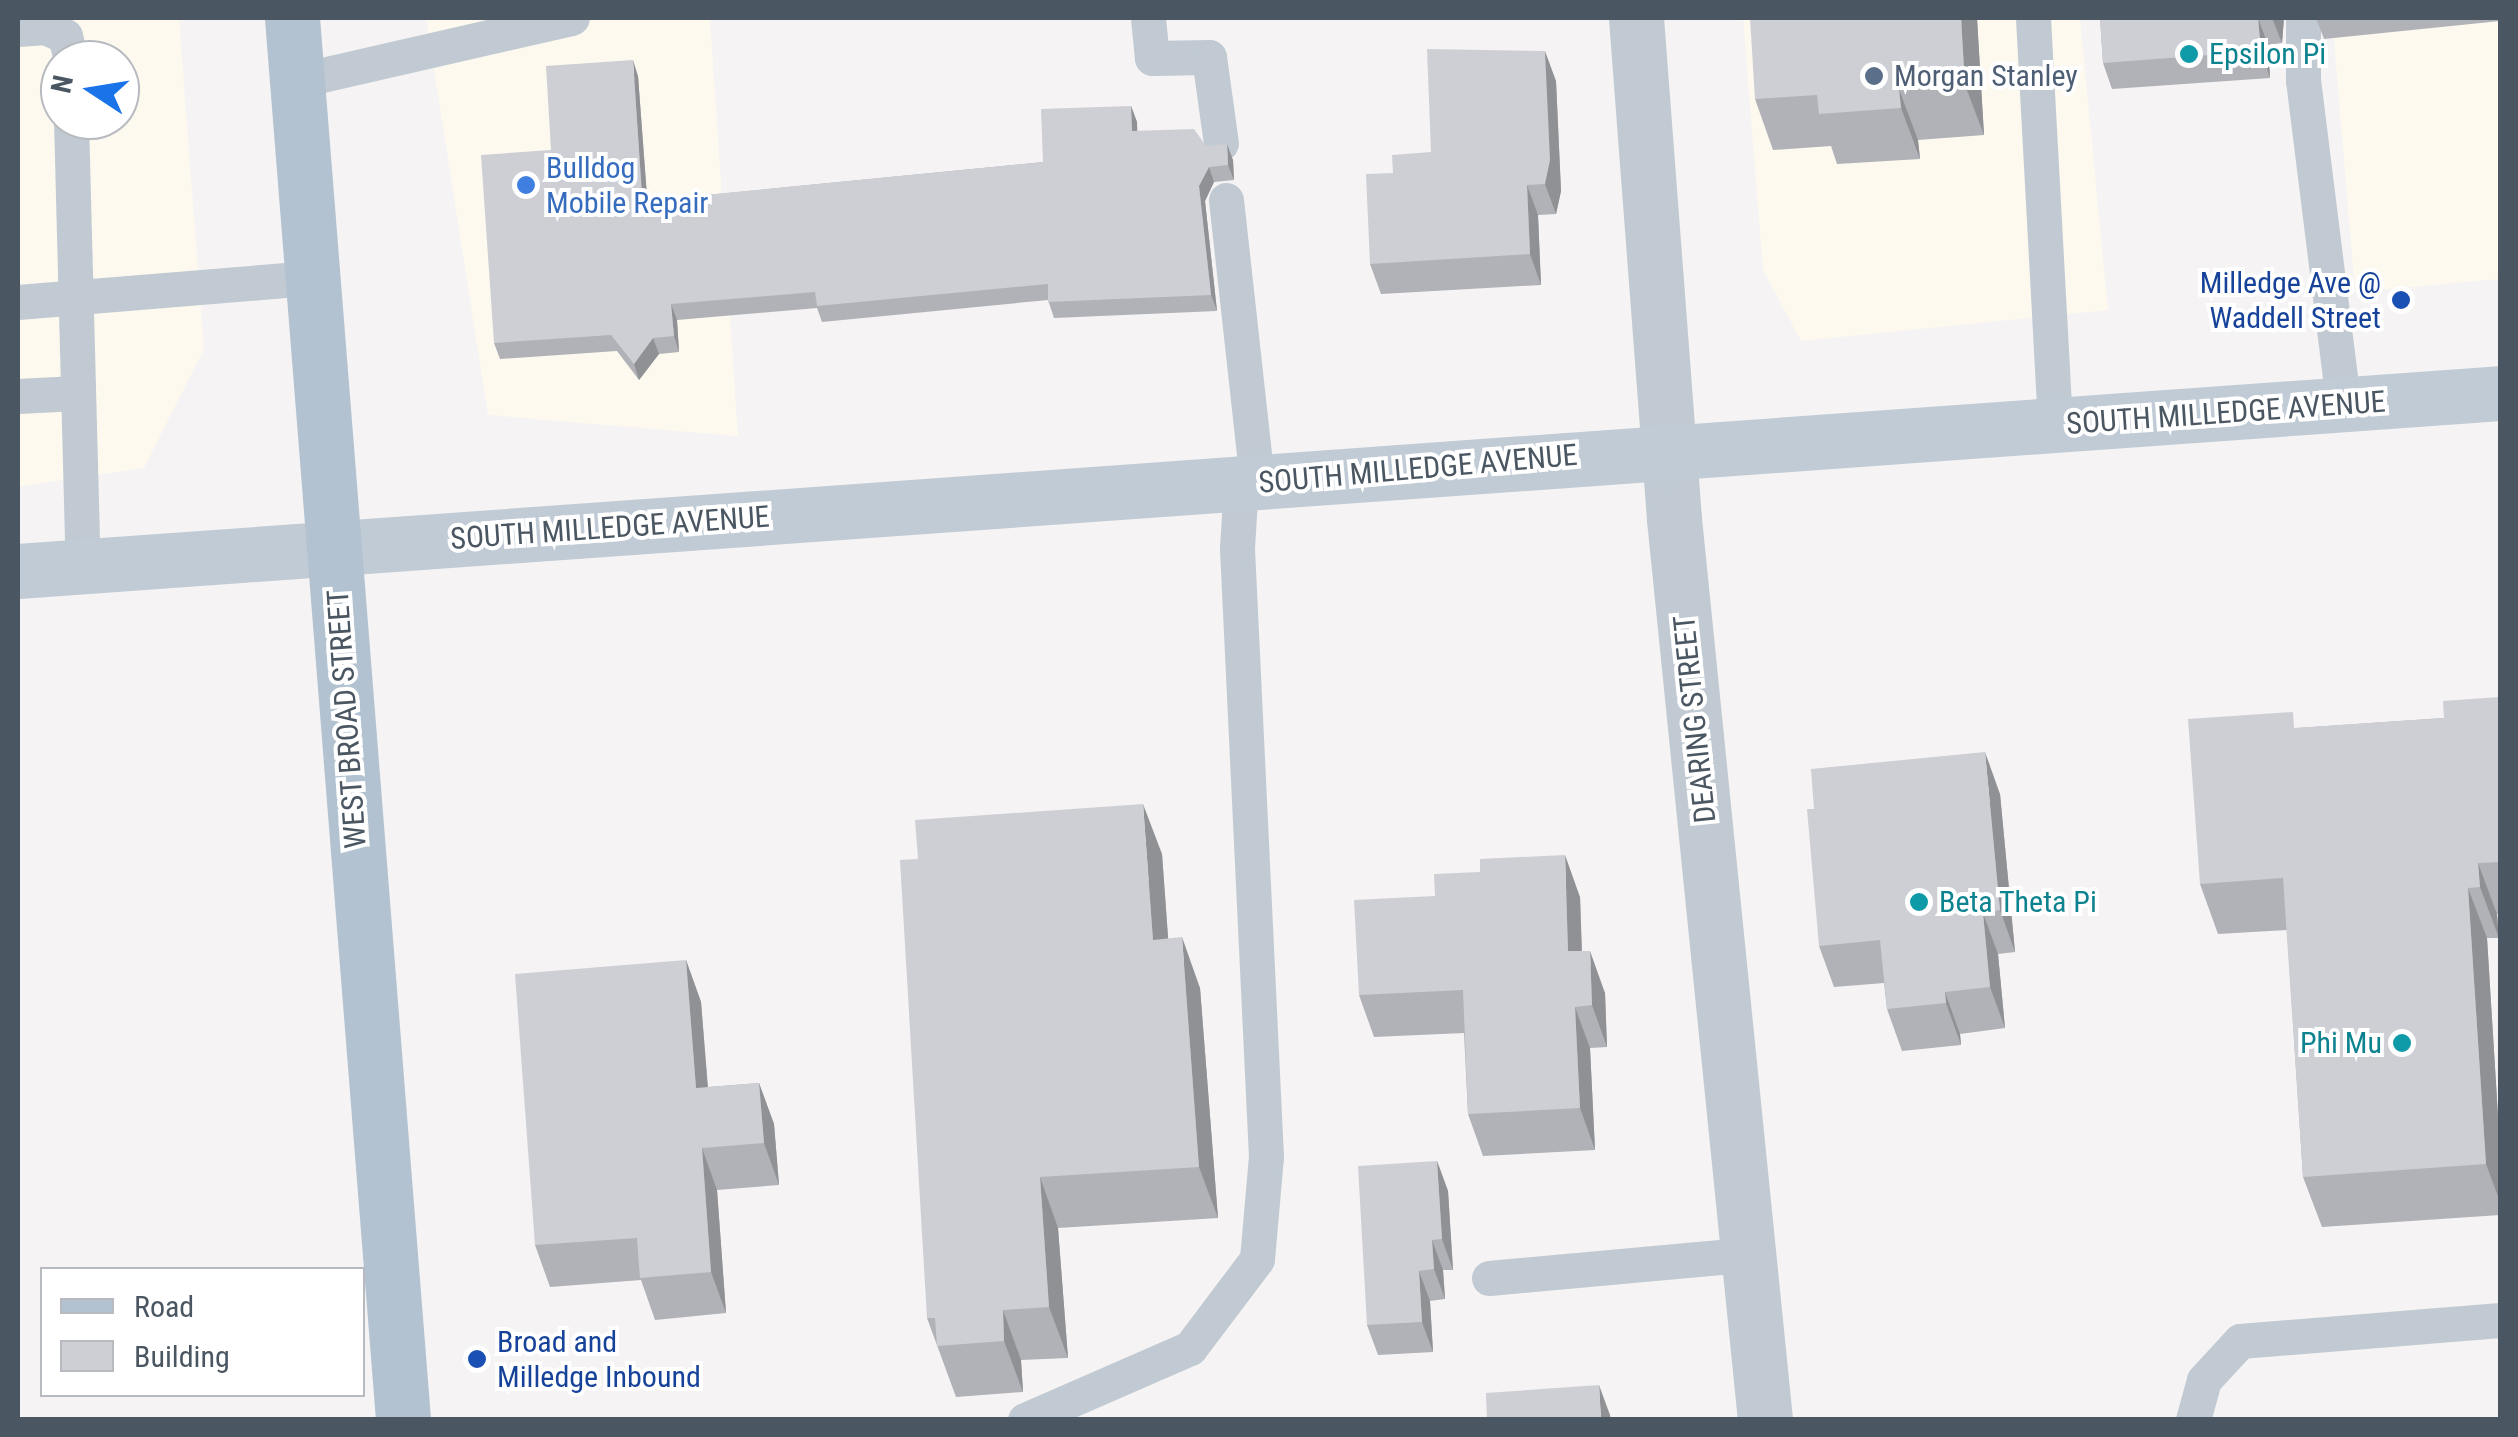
<!DOCTYPE html>
<html>
<head>
<meta charset="utf-8">
<style>
	body { margin:0 }
	#map { position:relative; width:2518px; height:1437px; overflow:hidden; background:#f5f3f3; font-family:"Roboto Condensed",sans-serif }
	div>[style] { position:absolute }
	.commercial>* { inset:0; background:#fdf9ef }
	.service>* { height:35px; margin:-17.5px; padding:0 17.5px; transform-origin:17.5px; border-radius:17.5px; background:#c1cad2 }
	.minor>* { height:55px; margin:-27.5px; padding:0 27.5px; transform-origin:27.5px; border-radius:27.5px; background:#c1cad2 }
	.secondary>* { height:55px; margin:-27.5px; padding:0 27.5px; transform-origin:27.5px; border-radius:27.5px; background:#c1cbd6 }
	.primary>* { height:55px; margin:-27.5px; padding:0 27.5px; transform-origin:27.5px; border-radius:27.5px; background:#b3c2d1 }
	.wall>* { inset:0; background:#b0b2b7 }
	.shaded-wall>* { inset:0; background:#909195 }
	.building>* { inset:0; background:#cdcfd5 }
	.dots>* { width:28px; height:28px; translate:-50% -50%; box-sizing:border-box; border:5px solid #fff; border-radius:50% }
	span { translate:-50% -50%; white-space:nowrap; text-align:center; line-height:1.15; -webkit-text-stroke:8px #fff; paint-order:stroke }
	.culture-label { font-size:30px; color:#0d838f }
	.left { translate:0 -50%; text-align:left }
	.right { translate:-100% -50%; text-align:right }
	.service-label { font-size:30px; color:#4e5e75 }
	.shop-label { font-size:30px; color:#366cbe }
	.transit-label { font-size:30px; color:#164399 }
	.street-label { font-size:30px; color:#4a5661 }
	.frame { position:absolute; inset:0; border:20px solid #4a5661; pointer-events:none }
	.legend { position:absolute; left:40px; top:1267px; width:325px; height:130px; box-sizing:border-box; background:#fff; border:2px solid #b7bbc0; margin:0; padding:12px 18px; list-style:none; font-size:30px; color:#4a5661 }
	.legend li { display:flex; align-items:center; gap:20px; height:50px }
	.legend b { width:50px; border:2px solid #b7bbc0 }
	.north { position:absolute; left:40px; top:40px; width:100px; height:100px; box-sizing:border-box; background:#fff; border:2px solid #b7bbc0; border-radius:50%; rotate:282deg; font-size:28px; font-weight:700; line-height:40px; text-align:center; color:#4a5661 }
	.north::after { content:''; display:block; margin:auto; width:35px; height:45px; background:#1a73e8; clip-path:polygon(50% 0,100% 100%,50% 72%,0 100%) }
</style>
</head>
<body>
<div id="map">
	<div class="commercial">
		<i style="clip-path:polygon(evenodd,18px 18px,179px 18px,204px 349px,144px 468px,18px 487px,18px 18px,60px 60px,120px 60px,120px 120px,60px 120px,60px 60px)"></i>
		<i style="clip-path:polygon(426px 18px,710px 18px,738px 436px,488px 415px)"></i>
		<i style="clip-path:polygon(1743px 18px,2080px 18px,2108px 310px,1801px 341px,1763px 270px)"></i>
		<i style="clip-path:polygon(2332px 18px,2500px 18px,2500px 279px,2355px 292px)"></i>
	</div>
	<div class="service">
		<i style="left:1148px;top:18px;width:40px;rotate:84.3deg"></i>
		<i style="left:1152px;top:58px;width:57px;rotate:-1deg"></i>
		<i style="left:1209px;top:57px;width:87px;rotate:82.1deg"></i>
		<i style="left:2033px;top:18px;width:409px;rotate:86.9deg"></i>
		<i style="left:2303px;top:18px;width:62px;rotate:90deg"></i>
		<i style="left:2303px;top:80px;width:325px;rotate:82.9deg"></i>
		<i style="left:18px;top:29px;width:27px;rotate:-4deg"></i>
		<i style="left:45px;top:27px;width:22px;rotate:24deg"></i>
		<i style="left:65px;top:36px;width:25px;rotate:76deg"></i>
		<i style="left:296px;top:81px;width:283px;rotate:-12.9deg"></i>
		<i style="left:71px;top:120px;width:445px;rotate:88.5deg"></i>
		<i style="left:1226px;top:200px;width:285px;rotate:83.7deg"></i>
		<i style="left:18px;top:302px;width:294px;rotate:-4.7deg"></i>
		<i style="left:18px;top:396px;width:58px;rotate:-3deg"></i>
		<i style="left:1489px;top:1278px;width:265px;rotate:-5.2deg"></i>
		<i style="left:1025px;top:1420px;width:180px;rotate:-23.6deg"></i>
		<i style="left:1190px;top:1348px;width:111px;rotate:-53deg"></i>
		<i style="left:1257px;top:1259px;width:102px;rotate:-85deg"></i>
		<i style="left:1266px;top:1157px;width:610px;rotate:-92.73deg"></i>
		<i style="left:1237px;top:548px;width:65px;rotate:-86.5deg"></i>
		<i style="left:2193px;top:1420px;width:41px;rotate:-74.6deg"></i>
		<i style="left:2204px;top:1380px;width:53px;rotate:-47.3deg"></i>
		<i style="left:2240px;top:1341px;width:261px;rotate:-4.6deg"></i>
	</div>
	<div class="minor">
		<i style="left:1636px;top:18px;width:502px;rotate:85.66deg"></i>
		<i style="left:1674px;top:519px;width:906px;rotate:84.23deg"></i>
	</div>
	<div class="secondary">
		<i style="left:18px;top:571px;width:2488px;rotate:-4.1deg"></i>
	</div>
	<div class="primary">
		<i style="left:292px;top:18px;width:1406px;rotate:85.47deg"></i>
	</div>
	<div class="wall">
		<i style="clip-path:polygon(1977px 18px,1984px 135px,1918px 140px,1920px 159px,1837px 164px,1831px 146px,1773px 150px,1755px 99px)"></i>
		<i style="clip-path:polygon(2100px 18px,2284px 18px,2282px 43px,2268px 45px,2270px 78px,2112px 89px,2103px 63px)"></i>
		<i style="clip-path:polygon(2316px 18px,2500px 18px,2500px 21px,2324px 39px)"></i>
		<i style="clip-path:polygon(638px 76px,647px 195px,664px 194px,666px 199px,1043px 162px,1131px 106px,1137px 122px,1137px 131px,1206px 146px,1233px 160px,1234px 180px,1214px 182px,1205px 201px,1217px 311px,1054px 318px,1048px 300px,822px 322px,817px 308px,677px 320px,679px 352px,659px 354px,639px 380px,617px 351px,500px 359px,494px 343px,551px 150px)"></i>
		<i style="clip-path:polygon(1556px 81px,1561px 191px,1556px 214px,1538px 215px,1541px 285px,1381px 294px,1370px 264px,1431px 152px)"></i>
		<i style="clip-path:polygon(2500px 697px,2500px 914px,2497px 914px,2499px 938px,2487px 938px,2500px 1148px,2500px 1215px,2322px 1227px,2303px 1177px,2287px 930px,2218px 934px,2200px 884px,2298px 728px,2444px 718px)"></i>
		<i style="clip-path:polygon(2000px 794px,2015px 952px,1998px 954px,2005px 1028px,1960px 1034px,1961px 1045px,1902px 1051px,1887px 1009px,1884px 983px,1834px 987px,1819px 946px)"></i>
		<i style="clip-path:polygon(1162px 854px,1168px 939px,1200px 988px,1218px 1218px,1058px 1228px,1068px 1358px,1021px 1360px,1023px 1392px,956px 1397px,927px 1318px)"></i>
		<i style="clip-path:polygon(1480px 872px,1580px 897px,1582px 951px,1605px 993px,1607px 1047px,1590px 1048px,1595px 1150px,1483px 1156px,1468px 1114px,1464px 1033px,1374px 1037px,1359px 995px,1435px 896px)"></i>
		<i style="clip-path:polygon(686px 960px,701px 1002px,708px 1087px,759px 1083px,774px 1124px,779px 1185px,717px 1190px,726px 1313px,655px 1320px,641px 1280px,550px 1287px,535px 1245px)"></i>
		<i style="clip-path:polygon(1437px 1161px,1448px 1191px,1453px 1270px,1443px 1270px,1445px 1299px,1430px 1301px,1433px 1352px,1378px 1355px,1367px 1325px)"></i>
	</div>
	<div class="shaded-wall">
		<i style="clip-path:polygon(1961px 18px,1977px 18px,1984px 135px,1965px 85px)"></i>
		<i style="clip-path:polygon(2258px 18px,2268px 45px,2270px 78px,2261px 51px)"></i>
		<i style="clip-path:polygon(2272px 18px,2284px 18px,2282px 43px)"></i>
		<i style="clip-path:polygon(1545px 51px,1556px 81px,1561px 191px,1556px 214px,1545px 184px)"></i>
		<i style="clip-path:polygon(633px 60px,638px 76px,648px 211px,642px 195px)"></i>
		<i style="clip-path:polygon(1899px 89px,1918px 140px,1920px 159px,1901px 108px)"></i>
		<i style="clip-path:polygon(1131px 106px,1137px 122px,1138px 147px,1132px 131px)"></i>
		<i style="clip-path:polygon(1227px 144px,1233px 160px,1234px 180px,1228px 165px)"></i>
		<i style="clip-path:polygon(1209px 167px,1214px 182px,1205px 201px,1217px 311px,1211px 295px,1199px 186px)"></i>
		<i style="clip-path:polygon(1527px 185px,1538px 215px,1541px 285px,1530px 254px)"></i>
		<i style="clip-path:polygon(671px 304px,677px 320px,679px 352px,674px 336px)"></i>
		<i style="clip-path:polygon(653px 338px,659px 354px,639px 380px,634px 364px)"></i>
		<i style="clip-path:polygon(1985px 752px,2000px 794px,2015px 952px,2000px 910px)"></i>
		<i style="clip-path:polygon(1143px 804px,1162px 854px,1172px 991px,1153px 940px)"></i>
		<i style="clip-path:polygon(1565px 855px,1580px 897px,1583px 993px,1568px 951px)"></i>
		<i style="clip-path:polygon(2478px 863px,2497px 914px,2499px 938px,2480px 887px)"></i>
		<i style="clip-path:polygon(2468px 888px,2487px 938px,2500px 1148px,2500px 1202px,2486px 1164px)"></i>
		<i style="clip-path:polygon(1983px 913px,1998px 954px,2005px 1028px,1990px 987px)"></i>
		<i style="clip-path:polygon(1182px 937px,1200px 988px,1218px 1218px,1199px 1167px)"></i>
		<i style="clip-path:polygon(1590px 951px,1605px 993px,1607px 1047px,1592px 1005px)"></i>
		<i style="clip-path:polygon(686px 960px,701px 1002px,711px 1129px,696px 1088px)"></i>
		<i style="clip-path:polygon(1945px 992px,1960px 1034px,1961px 1045px,1946px 1003px)"></i>
		<i style="clip-path:polygon(1575px 1007px,1590px 1048px,1595px 1150px,1580px 1108px)"></i>
		<i style="clip-path:polygon(759px 1083px,774px 1124px,779px 1185px,764px 1143px)"></i>
		<i style="clip-path:polygon(702px 1148px,717px 1190px,726px 1313px,711px 1272px)"></i>
		<i style="clip-path:polygon(1437px 1161px,1448px 1191px,1453px 1270px,1442px 1239px)"></i>
		<i style="clip-path:polygon(1040px 1177px,1058px 1228px,1068px 1358px,1049px 1307px)"></i>
		<i style="clip-path:polygon(1432px 1240px,1443px 1270px,1445px 1299px,1434px 1269px)"></i>
		<i style="clip-path:polygon(1419px 1271px,1430px 1301px,1433px 1352px,1422px 1322px)"></i>
		<i style="clip-path:polygon(1003px 1310px,1021px 1360px,1023px 1392px,1004px 1341px)"></i>
		<i style="clip-path:polygon(1599px 1385px,1610px 1415px,1611px 1420px,1601px 1420px)"></i>
	</div>
	<div class="building">
		<i style="clip-path:polygon(1750px 18px,1961px 18px,1965px 85px,1899px 89px,1901px 108px,1819px 114px,1817px 95px,1755px 99px)"></i>
		<i style="clip-path:polygon(2100px 18px,2267px 18px,2258px 18px,2261px 51px,2103px 63px)"></i>
		<i style="clip-path:polygon(1427px 49px,1545px 51px,1550px 160px,1545px 184px,1527px 185px,1530px 254px,1370px 264px,1366px 174px,1393px 173px,1392px 155px,1431px 152px)"></i>
		<i style="clip-path:polygon(633px 60px,642px 195px,664px 194px,664px 199px,1043px 162px,1041px 109px,1131px 106px,1132px 131px,1194px 129px,1206px 146px,1227px 144px,1228px 165px,1209px 167px,1199px 186px,1211px 295px,1048px 302px,1048px 284px,817px 306px,815px 292px,671px 304px,674px 336px,653px 338px,634px 364px,611px 335px,494px 343px,481px 155px,551px 150px,546px 66px)"></i>
		<i style="clip-path:polygon(2500px 697px,2500px 862px,2478px 863px,2480px 887px,2468px 888px,2486px 1164px,2303px 1177px,2283px 878px,2200px 884px,2188px 719px,2293px 712px,2294px 728px,2444px 718px,2443px 701px)"></i>
		<i style="clip-path:polygon(1985px 752px,2000px 910px,1983px 913px,1990px 987px,1945px 992px,1946px 1003px,1887px 1009px,1880px 940px,1819px 946px,1807px 809px,1814px 809px,1811px 769px)"></i>
		<i style="clip-path:polygon(1143px 804px,1153px 940px,1182px 937px,1199px 1167px,1040px 1177px,1049px 1307px,1003px 1310px,1004px 1341px,937px 1346px,935px 1318px,927px 1318px,900px 860px,918px 859px,915px 820px)"></i>
		<i style="clip-path:polygon(1565px 855px,1568px 951px,1590px 951px,1592px 1005px,1575px 1007px,1580px 1108px,1468px 1114px,1463px 990px,1359px 995px,1354px 900px,1435px 896px,1434px 874px,1480px 872px,1480px 859px)"></i>
		<i style="clip-path:polygon(686px 960px,696px 1088px,759px 1083px,764px 1143px,702px 1148px,711px 1272px,640px 1278px,637px 1238px,535px 1245px,515px 974px)"></i>
		<i style="clip-path:polygon(1437px 1161px,1442px 1239px,1432px 1240px,1434px 1269px,1419px 1271px,1422px 1322px,1367px 1325px,1358px 1166px)"></i>
		<i style="clip-path:polygon(1599px 1385px,1601px 1420px,1487px 1420px,1486px 1393px)"></i>
	</div>
	<div class="dots">
		<i style="left:2189px;top:54px;background:#0f9aa8"></i>
		<i style="left:1874px;top:76px;background:#5c6f8a"></i>
		<i style="left:526px;top:185px;background:#3f7fe0"></i>
		<i style="left:2401px;top:300px;background:#1a4fb4"></i>
		<i style="left:1919px;top:902px;background:#0f9aa8"></i>
		<i style="left:2402px;top:1043px;background:#0f9aa8"></i>
		<i style="left:477px;top:1359px;background:#1a4fb4"></i>
	</div>
	<div class="culture-label">
		<span class="left" style="left:2209px;top:54px">Epsilon Pi</span>
		<span class="left" style="left:1939px;top:902px">Beta Theta Pi</span>
		<span class="right" style="left:2382px;top:1043px">Phi Mu</span>
	</div>
	<div class="service-label">
		<span class="left" style="left:1894px;top:76px">Morgan Stanley</span>
	</div>
	<div class="shop-label">
		<span class="left" style="left:546px;top:185px">Bulldog<br>Mobile Repair</span>
	</div>
	<div class="transit-label">
		<span class="right" style="left:2381px;top:300px">Milledge Ave @<br>Waddell Street</span>
		<span class="left" style="left:497px;top:1359px">Broad and<br>Milledge Inbound</span>
	</div>
	<div class="street-label">
		<span style="left:2226px;top:413px;rotate:-4deg">SOUTH MILLEDGE AVENUE</span>
		<span style="left:1418px;top:469px;rotate:-5deg">SOUTH MILLEDGE AVENUE</span>
		<span style="left:610px;top:528px;rotate:-4deg">SOUTH MILLEDGE AVENUE</span>
		<span style="left:347px;top:719px;rotate:-94deg">WEST BROAD STREET</span>
		<span style="left:1695px;top:719px;rotate:-96deg">DEARING STREET</span>
	</div>
	<div class="frame"></div>
	<ul class="legend">
	<li><b style="height:12px;background:#b3c2d1"></b>Road</li>
	<li><b style="height:28px;background:#cdcfd5"></b>Building</li>
	</ul>
	<div class="north">N</div>
</div>
</body>
</html>
